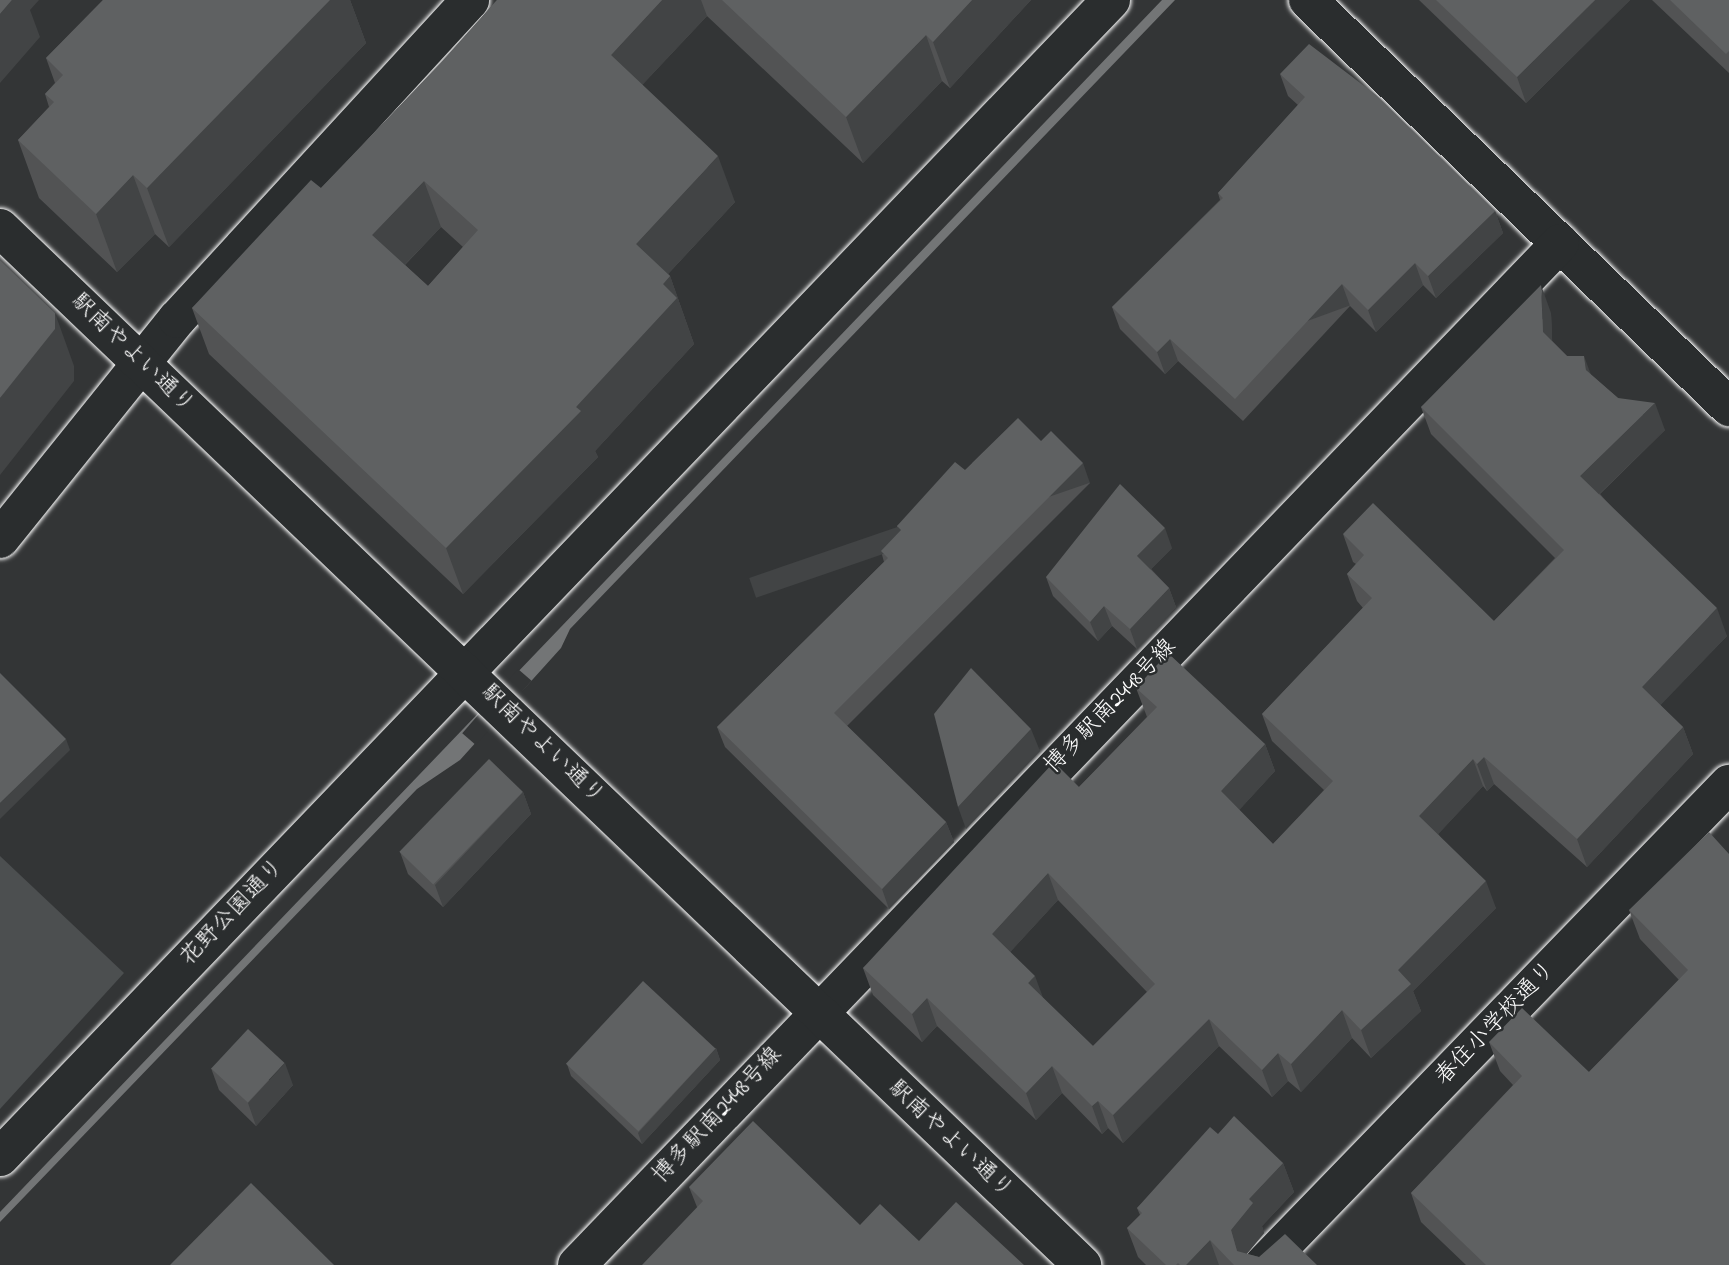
<!DOCTYPE html>
<html>
<head>
<meta charset="utf-8">
<style>
	body { margin:0 }
	#map { position:relative; width:1729px; height:1265px; overflow:hidden; background:#333536; font-family:"Indie Flower","Klee One",sans-serif }
	div>[style] { position:absolute }
	.green>* { inset:0; background:#4c4f50 }
	.water>* { inset:0; background:#737576 }
	.pier>* { inset:0; background:#333536; transform-origin:0 0 }
	.roads { filter:drop-shadow(0 0 2px #fff) drop-shadow(0 0 2px #fff) }
	.street>* { height:38px; margin:-19px; padding:0 19px; transform-origin:19px; border-radius:19px; background:#2a2d2e }
	.secondary>* { height:38px; margin:-19px; padding:0 19px; transform-origin:19px; border-radius:19px; background:#2a2d2e }
	.wall>* { inset:0; background:#525354 }
	.shaded-wall>* { inset:0; background:#424445; transform-origin:0 0 }
	.building>* { inset:0; background:#5f6162; transform-origin:0 0 }
	span { translate:-50% -50%; white-space:nowrap; text-align:center; line-height:1.15; -webkit-text-stroke:5px #2a2d2e; paint-order:stroke }
	.street-label { font-size:23px; color:#fff }
</style>
</head>
<body>
<div id="map">
	<div class="green">
		<i style="clip-path:polygon(0 856px,124px 973px,0 1109px)"></i>
	</div>
	<div class="water">
		<i style="clip-path:polygon(1162px 0,1175px 0,570px 629px,561px 648px,460px 760px,417px 789px,0 1222px,0 1212px)"></i>
	</div>
	<div class="pier">
		<i style="left:518px;top:669px;width:18px;height:85px;rotate:41deg"></i>
	</div>
	<div class="roads">
		<div class="street">
			<i style="left:1308px;top:0;width:586px;rotate:44.03deg"></i>
			<i style="left:0;top:539px;width:282px;rotate:-51.2deg"></i>
			<i style="left:177px;top:319px;width:433px;rotate:-47.4deg"></i>
			<i style="left:0;top:1157px;width:1604px;rotate:-46.16deg"></i>
			<i style="left:577px;top:1265px;width:1418px;rotate:-46.11deg"></i>
			<i style="left:1263px;top:1265px;width:670px;rotate:-45.91deg"></i>
		</div>
		<div class="secondary">
			<i style="left:0;top:228px;width:1499px;rotate:43.78deg"></i>
		</div>
	</div>
	<div class="wall">
		<i style="clip-path:polygon(103px 0,350px 0,366px 43px,169px 247px,155px 234px,117px 272px,39px 198px,18px 140px,49px 107px,45px 94px,55px 83px,46px 58px)"></i>
		<i style="clip-path:polygon(evenodd,497px 0,1031px 0,950px 88px,942px 81px,863px 163px,707px 16px,642px 85px,735px 202px,668px 274px,670px 276px,694px 344px,595px 451px,598px 457px,463px 594px,209px 354px,192px 308px,321px 188px,441px 63px,497px 0,441px 227px,463px 247px,428px 286px,405px 265px,441px 227px)"></i>
		<i style="clip-path:polygon(1419px 0,1630px 0,1526px 103px)"></i>
		<i style="clip-path:polygon(1652px 0,1729px 0,1729px 73px)"></i>
		<i style="clip-path:polygon(1280px 74px,1495px 211px,1503px 233px,1436px 298px,1423px 285px,1376px 332px,1350px 306px,1243px 421px,1178px 361px,1165px 374px,1120px 329px,1112px 307px,1220px 200px,1218px 193px,1298px 105px,1288px 96px)"></i>
		<i style="clip-path:polygon(evenodd,1551px 313px,1552px 341px,1567px 356px,1590px 374px,1618px 398px,1665px 430px,1600px 494px,1727px 636px,1660px 705px,1683px 727px,1693px 754px,1587px 867px,1494px 784px,1487px 791px,1483px 786px,1438px 834px,1496px 908px,1413px 991px,1421px 1011px,1371px 1058px,1352px 1038px,1301px 1092px,1288px 1081px,1272px 1097px,1219px 1046px,1123px 1143px,1108px 1128px,1102px 1134px,1062px 1093px,1036px 1120px,937px 1026px,922px 1042px,873px 995px,863px 968px,1079px 787px,1147px 717px,1136px 688px,1265px 744px,1275px 771px,1239px 810px,1273px 844px,1324px 790px,1272px 741px,1262px 714px,1363px 608px,1357px 601px,1347px 574px,1356px 564px,1353px 562px,1343px 534px,1494px 621px,1555px 558px,1431px 434px,1421px 407px,1551px 313px,1058px 900px,1147px 992px,1093px 1046px,1043px 998px,1010px 952px,1058px 900px)"></i>
		<i style="clip-path:polygon(1041px 441px,1090px 483px,847px 726px,946px 822px,954px 842px,889px 909px,725px 747px,717px 727px,884px 562px,881px 551px,899px 532px,897px 526px,965px 470px)"></i>
		<i style="clip-path:polygon(1172px 548px,1151px 569px,1169px 588px,1176px 607px,1137px 649px,1112px 626px,1098px 641px,1053px 596px,1046px 577px)"></i>
		<i style="clip-path:polygon(523px 792px,531px 814px,443px 907px,408px 874px,400px 852px)"></i>
		<i style="clip-path:polygon(1729px 854px,1729px 1265px,1466px 1265px,1421px 1222px,1411px 1193px,1513px 1085px,1500px 1071px,1489px 1042px,1589px 1072px,1679px 980px,1640px 939px,1629px 910px)"></i>
		<i style="clip-path:polygon(716px 1048px,720px 1060px,642px 1144px,571px 1076px,567px 1064px)"></i>
		<i style="clip-path:polygon(211px 1068px,293px 1085px,256px 1126px,219px 1090px)"></i>
		<i style="clip-path:polygon(1218px 1134px,1283px 1163px,1294px 1192px,1262px 1226px,1264px 1233px,1247px 1254px,1259px 1257px,1317px 1265px,1146px 1265px,1138px 1257px,1127px 1228px,1140px 1215px,1137px 1208px)"></i>
		<i style="clip-path:polygon(689px 1187px,860px 1225px,919px 1241px,697px 1207px)"></i>
	</div>
	<div class="shaded-wall">
		<i style="clip-path:polygon(12px 0,39px 0,30px 10px,40px 37px,0 83px,0 14px)"></i>
		<i style="clip-path:polygon(324px 0,350px 0,366px 43px,169px 247px,147px 188px)"></i>
		<i style="clip-path:polygon(662px 0,701px 0,707px 16px,627px 101px,611px 55px)"></i>
		<i style="clip-path:polygon(972px 0,1031px 0,950px 88px,933px 42px)"></i>
		<i style="clip-path:polygon(1595px 0,1630px 0,1526px 103px,1517px 77px)"></i>
		<i style="clip-path:polygon(926px 35px,942px 81px,863px 163px,846px 117px)"></i>
		<i style="clip-path:polygon(718px 156px,735px 202px,653px 290px,636px 244px)"></i>
		<i style="clip-path:polygon(133px 175px,155px 234px,117px 272px,96px 214px)"></i>
		<i style="clip-path:polygon(424px 181px,441px 227px,389px 281px,372px 235px)"></i>
		<i style="clip-path:polygon(1495px 211px,1503px 233px,1436px 298px,1428px 276px)"></i>
		<i style="clip-path:polygon(1415px 263px,1423px 285px,1376px 332px,1368px 310px)"></i>
		<i style="clip-path:polygon(670px 276px,694px 344px,595px 451px,598px 457px,463px 594px,446px 548px,576px 407px,663px 284px)"></i>
		<i style="left:1342px;top:284px;width:23px;height:157px;rotate:70deg"></i>
		<i style="clip-path:polygon(1541px 285px,1551px 313px,1553px 359px,1543px 332px)"></i>
		<i style="clip-path:polygon(55px 313px,74px 366px,74px 381px,0 475px,0 398px)"></i>
		<i style="clip-path:polygon(1170px 339px,1178px 361px,1165px 374px,1157px 352px)"></i>
		<i style="clip-path:polygon(1584px 356px,1594px 383px,1586px 370px)"></i>
		<i style="clip-path:polygon(1655px 403px,1665px 430px,1590px 503px,1580px 476px)"></i>
		<i style="left:1083px;top:463px;width:21px;height:353px;rotate:71deg"></i>
		<i style="clip-path:polygon(1165px 528px,1172px 548px,1144px 576px,1137px 556px)"></i>
		<i style="clip-path:polygon(1169px 588px,1176px 607px,1137px 649px,1130px 629px)"></i>
		<i style="clip-path:polygon(1104px 606px,1112px 626px,1098px 641px,1090px 622px)"></i>
		<i style="clip-path:polygon(1717px 608px,1727px 636px,1652px 714px,1642px 687px)"></i>
		<i style="clip-path:polygon(1683px 727px,1693px 754px,1587px 867px,1577px 839px)"></i>
		<i style="clip-path:polygon(1031px 729px,1040px 751px,966px 829px,958px 807px)"></i>
		<i style="clip-path:polygon(66px 739px,70px 750px,0 819px,0 803px)"></i>
		<i style="clip-path:polygon(1265px 744px,1275px 771px,1231px 819px,1221px 791px)"></i>
		<i style="clip-path:polygon(1484px 757px,1494px 784px,1487px 791px,1477px 764px)"></i>
		<i style="clip-path:polygon(1473px 759px,1483px 786px,1429px 844px,1419px 816px)"></i>
		<i style="clip-path:polygon(523px 792px,531px 814px,443px 907px,435px 885px)"></i>
		<i style="clip-path:polygon(946px 822px,954px 842px,889px 909px,882px 889px)"></i>
		<i style="clip-path:polygon(1048px 873px,1058px 900px,1002px 961px,992px 934px)"></i>
		<i style="clip-path:polygon(1486px 881px,1496px 908px,1413px 991px,1421px 1011px,1371px 1058px,1361px 1030px,1398px 970px)"></i>
		<i style="clip-path:polygon(1035px 976px,1045px 1003px,1028px 983px)"></i>
		<i style="clip-path:polygon(927px 998px,937px 1026px,922px 1042px,912px 1014px)"></i>
		<i style="clip-path:polygon(1342px 1010px,1352px 1038px,1301px 1092px,1291px 1064px)"></i>
		<i style="clip-path:polygon(1209px 1019px,1219px 1046px,1123px 1143px,1113px 1115px)"></i>
		<i style="clip-path:polygon(716px 1048px,720px 1060px,642px 1144px,638px 1133px)"></i>
		<i style="clip-path:polygon(1278px 1053px,1288px 1081px,1272px 1097px,1262px 1070px)"></i>
		<i style="clip-path:polygon(285px 1063px,293px 1085px,256px 1126px,248px 1103px)"></i>
		<i style="clip-path:polygon(1052px 1066px,1062px 1093px,1036px 1120px,1026px 1093px)"></i>
		<i style="clip-path:polygon(1098px 1101px,1108px 1128px,1102px 1134px,1092px 1106px)"></i>
		<i style="clip-path:polygon(1283px 1163px,1294px 1192px,1262px 1226px,1264px 1233px,1242px 1259px,1237px 1251px,1231px 1230px,1249px 1199px)"></i>
		<i style="clip-path:polygon(1210px 1240px,1219px 1265px,1186px 1265px)"></i>
	</div>
	<div class="building">
		<i style="clip-path:polygon(0 0,12px 0,0 14px)"></i>
		<i style="clip-path:polygon(103px 0,330px 0,147px 188px,133px 175px,96px 214px,18px 140px,54px 102px,45px 94px,63px 75px,46px 58px)"></i>
		<i style="clip-path:polygon(evenodd,497px 0,662px 0,611px 55px,718px 156px,636px 244px,670px 276px,663px 284px,677px 298px,576px 407px,581px 411px,446px 548px,192px 308px,311px 180px,321px 188px,441px 63px,497px 0,424px 181px,478px 230px,428px 286px,372px 235px,424px 181px)"></i>
		<i style="clip-path:polygon(722px 0,972px 0,933px 42px,926px 35px,846px 117px)"></i>
		<i style="clip-path:polygon(1436px 0,1595px 0,1517px 77px)"></i>
		<i style="clip-path:polygon(1670px 0,1729px 0,1729px 51px,1726px 54px)"></i>
		<i style="clip-path:polygon(1309px 44px,1376px 95px,1495px 211px,1428px 276px,1415px 263px,1368px 310px,1342px 284px,1235px 399px,1170px 339px,1157px 352px,1112px 307px,1223px 198px,1218px 193px,1305px 97px,1280px 74px)"></i>
		<i style="clip-path:polygon(0 260px,55px 313px,55px 329px,0 398px)"></i>
		<i style="clip-path:polygon(evenodd,1541px 285px,1543px 332px,1567px 356px,1584px 356px,1586px 370px,1618px 398px,1655px 403px,1580px 476px,1717px 608px,1642px 687px,1683px 727px,1577px 839px,1484px 757px,1477px 764px,1473px 759px,1419px 816px,1486px 881px,1398px 970px,1411px 984px,1361px 1030px,1342px 1010px,1291px 1064px,1278px 1053px,1262px 1070px,1209px 1019px,1113px 1115px,1098px 1101px,1092px 1106px,1052px 1066px,1026px 1093px,927px 998px,912px 1014px,863px 968px,1054px 762px,1079px 787px,1157px 707px,1136px 688px,1168px 653px,1265px 744px,1221px 791px,1273px 844px,1333px 781px,1262px 714px,1372px 598px,1347px 574px,1364px 555px,1343px 534px,1373px 503px,1494px 621px,1564px 550px,1421px 407px,1541px 285px,1048px 873px,1155px 984px,1093px 1046px,1028px 983px,1035px 976px,992px 934px,1048px 873px)"></i>
		<i style="clip-path:polygon(1018px 418px,1041px 441px,1051px 431px,1083px 463px,834px 713px,946px 822px,882px 889px,717px 727px,888px 558px,881px 551px,901px 530px,897px 526px,955px 462px,965px 470px)"></i>
		<i style="clip-path:polygon(1120px 484px,1165px 528px,1137px 556px,1169px 588px,1130px 629px,1104px 606px,1090px 622px,1046px 577px)"></i>
		<i style="clip-path:polygon(971px 668px,1031px 729px,958px 807px,934px 714px)"></i>
		<i style="clip-path:polygon(0 673px,66px 739px,0 803px)"></i>
		<i style="left:489px;top:759px;width:47px;height:129px;rotate:44deg"></i>
		<i style="clip-path:polygon(1709px 832px,1729px 854px,1729px 1265px,1486px 1265px,1411px 1193px,1522px 1076px,1489px 1042px,1522px 1008px,1589px 1072px,1688px 970px,1629px 910px)"></i>
		<i style="left:643px;top:981px;width:99px;height:113px;rotate:43deg"></i>
		<i style="left:248px;top:1029px;width:50px;height:54px;rotate:43deg"></i>
		<i style="clip-path:polygon(1234px 1116px,1283px 1163px,1249px 1199px,1253px 1203px,1231px 1230px,1237px 1251px,1259px 1257px,1285px 1234px,1317px 1265px,1234px 1265px,1210px 1240px,1186px 1265px,1180px 1265px,1178px 1263px,1176px 1265px,1166px 1265px,1127px 1228px,1142px 1213px,1137px 1208px,1210px 1127px,1218px 1134px)"></i>
		<i style="clip-path:polygon(753px 1121px,860px 1225px,880px 1204px,919px 1241px,956px 1202px,1024px 1265px,642px 1265px,703px 1201px,689px 1187px)"></i>
		<i style="clip-path:polygon(251px 1183px,334px 1265px,170px 1265px)"></i>
	</div>
	<div class="street-label">
		<span style="left:132px;top:354px;rotate:44deg">駅南やよい通り</span>
		<span style="left:1111px;top:707px;rotate:-46deg">博多駅南2448号線</span>
		<span style="left:542px;top:745px;rotate:44deg">駅南やよい通り</span>
		<span style="left:233px;top:913px;rotate:-46deg">花野公園通り</span>
		<span style="left:1496px;top:1024px;rotate:-46deg">春住小学校通り</span>
		<span style="left:718px;top:1116px;rotate:-47deg">博多駅南2448号線</span>
		<span style="left:950px;top:1140px;rotate:43deg">駅南やよい通り</span>
	</div>
</div>
</body>
</html>
